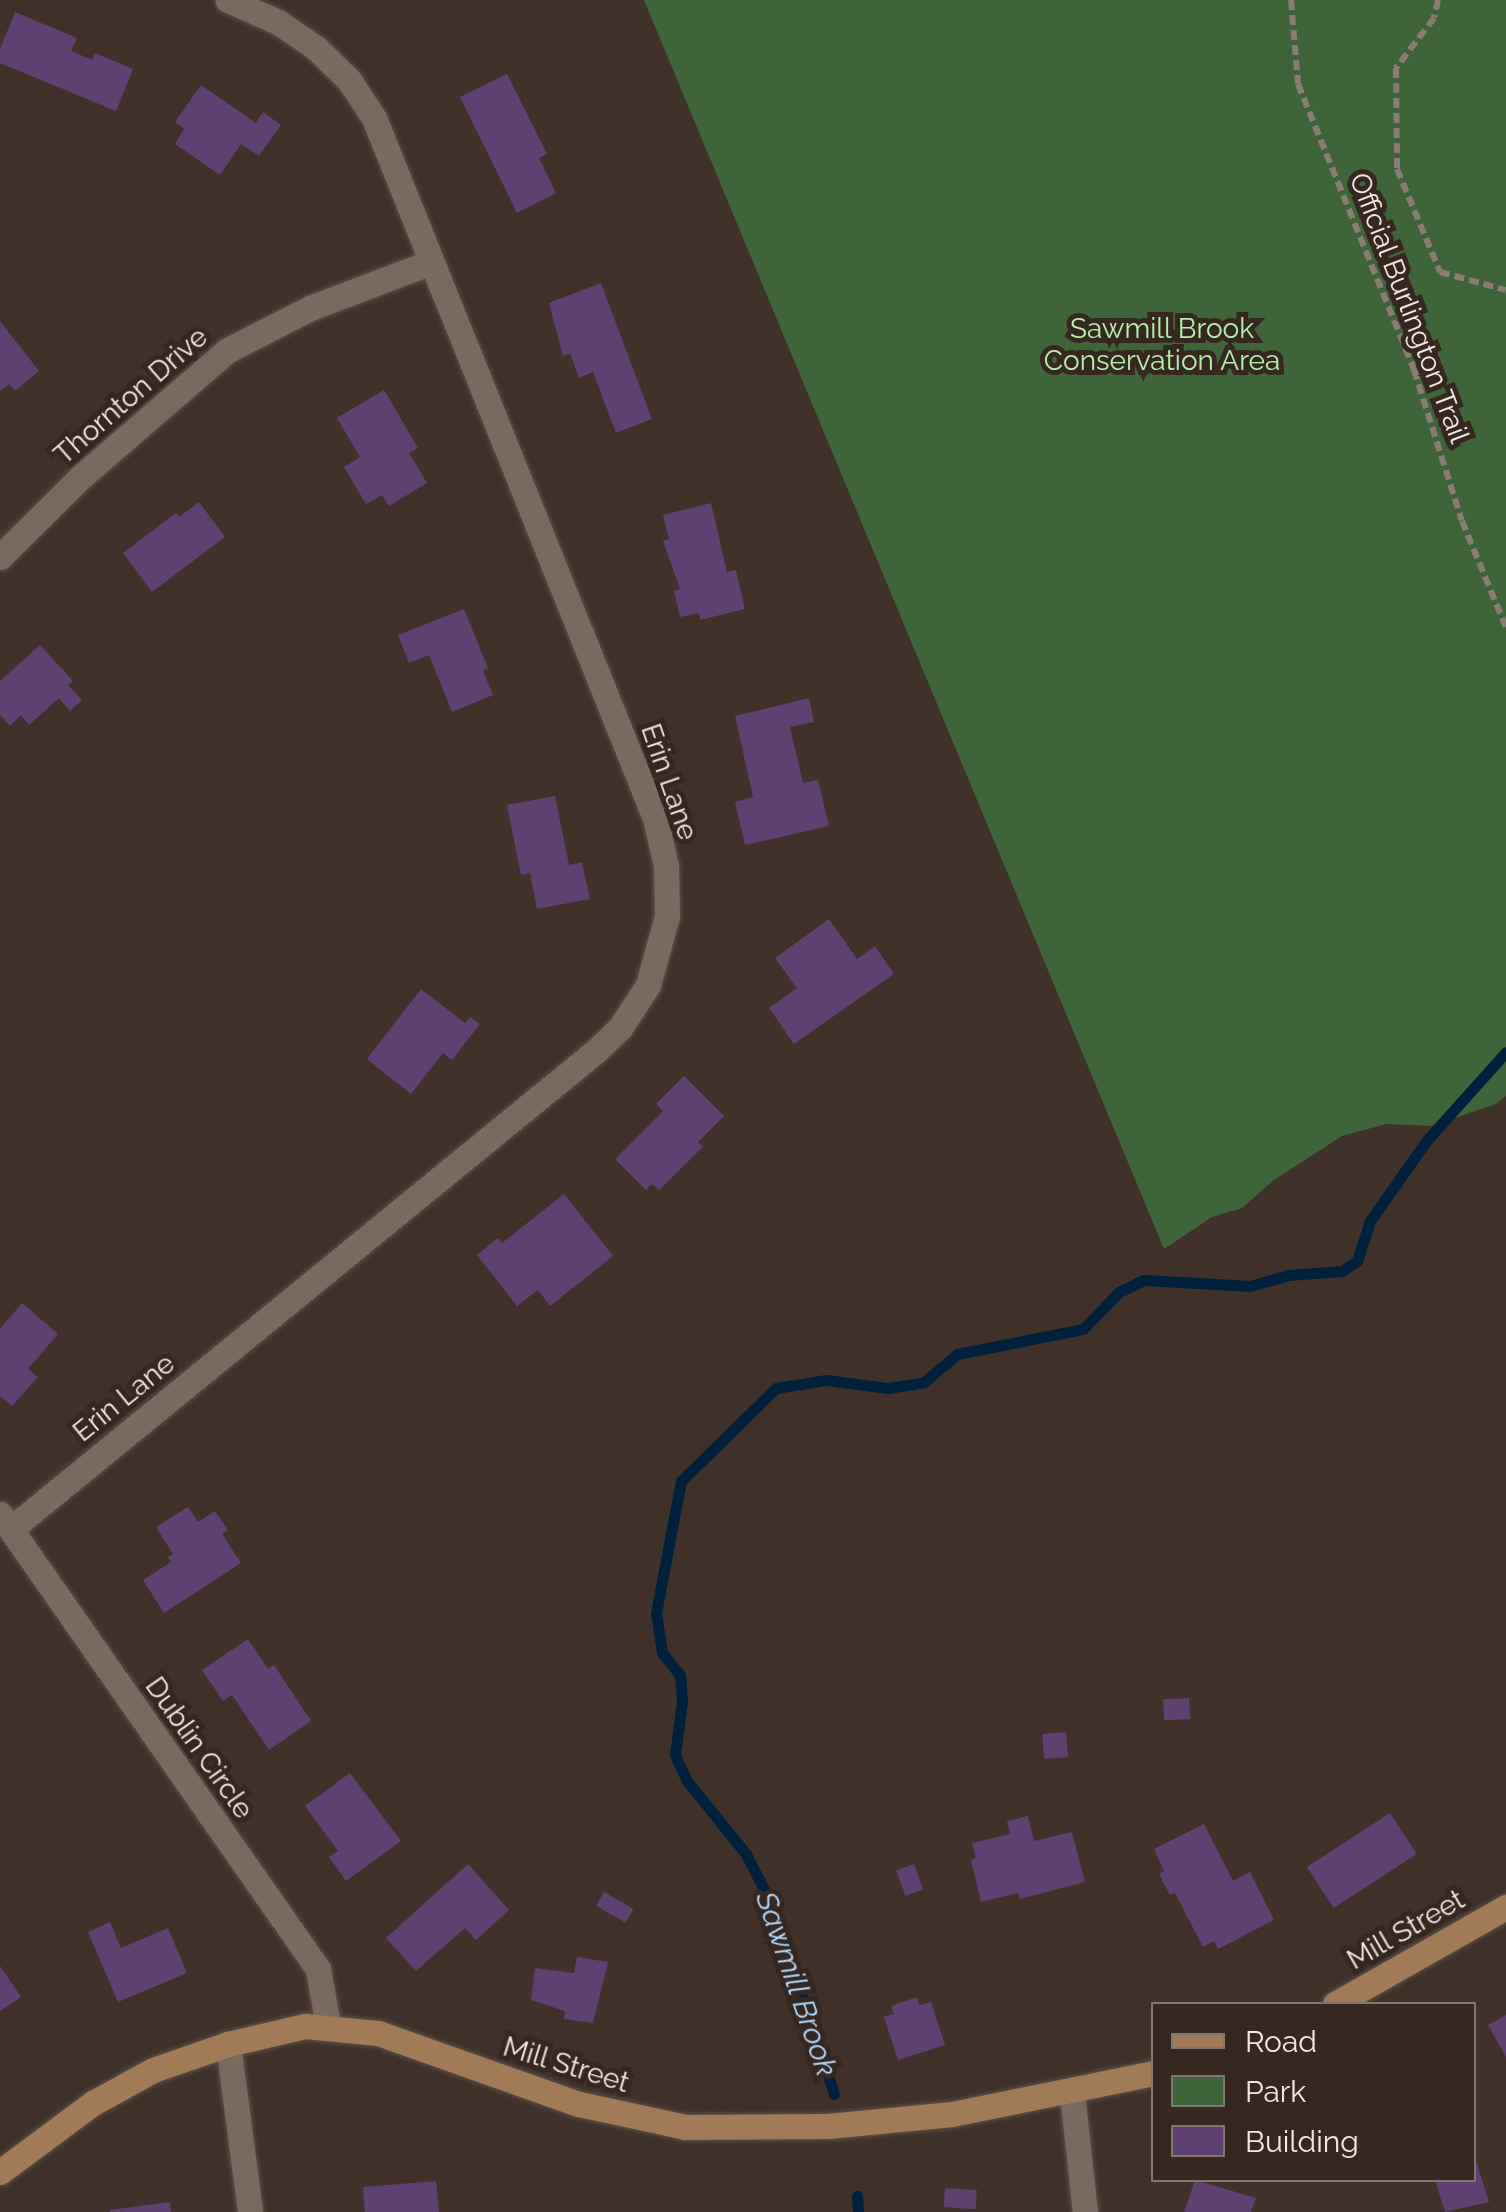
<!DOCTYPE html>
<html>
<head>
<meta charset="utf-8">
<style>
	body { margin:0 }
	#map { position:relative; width:1506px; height:2212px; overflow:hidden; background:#40322a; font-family:Raleway,sans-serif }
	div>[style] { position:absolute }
	.green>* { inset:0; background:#3f643a }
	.stream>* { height:11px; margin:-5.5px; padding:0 5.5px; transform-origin:5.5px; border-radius:5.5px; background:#00213c }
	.building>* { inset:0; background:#5e4170; transform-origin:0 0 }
	.path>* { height:6px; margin-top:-3px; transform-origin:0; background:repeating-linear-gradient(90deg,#897c75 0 10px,transparent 0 15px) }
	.roads { filter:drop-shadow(0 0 2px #5c4f49) drop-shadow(0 0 2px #5c4f49) }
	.street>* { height:25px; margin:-12.5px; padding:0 12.5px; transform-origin:12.5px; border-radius:12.5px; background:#7a6961 }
	.secondary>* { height:25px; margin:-12.5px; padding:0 12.5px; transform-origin:12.5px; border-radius:12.5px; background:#a17a58 }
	span { translate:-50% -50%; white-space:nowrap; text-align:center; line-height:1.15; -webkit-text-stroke:10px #362821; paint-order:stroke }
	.street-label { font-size:28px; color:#f2e8e3 }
	.park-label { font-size:28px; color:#b3f0aa }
	.water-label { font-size:30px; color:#aed7fd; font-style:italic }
	.legend { position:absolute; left:1151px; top:2002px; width:325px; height:180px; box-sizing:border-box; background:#362821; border:2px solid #81756f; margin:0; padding:12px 18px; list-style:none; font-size:30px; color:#f2e8e3 }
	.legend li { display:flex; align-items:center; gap:20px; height:50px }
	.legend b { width:50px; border:2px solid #81756f }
</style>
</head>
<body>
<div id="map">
	<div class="green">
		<i style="clip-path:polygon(644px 0,1506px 0,1506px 1096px,1496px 1104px,1431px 1126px,1386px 1124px,1342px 1136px,1274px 1180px,1242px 1208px,1212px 1217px,1164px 1249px)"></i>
	</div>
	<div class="stream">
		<i style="left:834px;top:2094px;width:199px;rotate:-108.2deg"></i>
		<i style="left:772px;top:1905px;width:57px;rotate:-117deg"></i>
		<i style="left:746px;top:1854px;width:94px;rotate:-128.9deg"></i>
		<i style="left:687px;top:1781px;width:29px;rotate:-115deg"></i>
		<i style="left:675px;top:1755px;width:54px;rotate:-82.6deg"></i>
		<i style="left:682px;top:1701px;width:26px;rotate:-94deg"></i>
		<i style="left:680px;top:1675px;width:28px;rotate:-129deg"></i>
		<i style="left:662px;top:1653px;width:40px;rotate:-98.5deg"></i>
		<i style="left:656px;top:1613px;width:134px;rotate:-79.3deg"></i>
		<i style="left:681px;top:1481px;width:133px;rotate:-44.4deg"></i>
		<i style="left:776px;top:1388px;width:51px;rotate:-9.1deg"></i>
		<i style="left:826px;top:1380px;width:63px;rotate:7.4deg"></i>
		<i style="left:888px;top:1388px;width:36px;rotate:-9deg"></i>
		<i style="left:924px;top:1382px;width:43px;rotate:-40.3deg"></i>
		<i style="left:957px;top:1354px;width:128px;rotate:-11.2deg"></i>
		<i style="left:1083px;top:1329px;width:52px;rotate:-45.8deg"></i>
		<i style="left:1119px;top:1292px;width:28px;rotate:-26deg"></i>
		<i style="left:1144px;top:1280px;width:106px;rotate:3.2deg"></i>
		<i style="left:1250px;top:1286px;width:40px;rotate:-16deg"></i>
		<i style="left:1288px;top:1275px;width:54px;rotate:-4.2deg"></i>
		<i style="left:1342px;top:1271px;width:18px;rotate:-34deg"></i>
		<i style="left:1357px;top:1261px;width:42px;rotate:-72deg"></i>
		<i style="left:1370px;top:1221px;width:99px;rotate:-54.9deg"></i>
		<i style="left:1427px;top:1140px;width:118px;rotate:-48.1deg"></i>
		<i style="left:857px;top:2196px;width:16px;rotate:86deg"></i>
	</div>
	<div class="building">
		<i style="clip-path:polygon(15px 12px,77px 38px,71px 51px,92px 60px,95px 53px,133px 69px,116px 111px,0 63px,0 49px)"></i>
		<i style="clip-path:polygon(507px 74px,547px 154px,539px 158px,556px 193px,517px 213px,460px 97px)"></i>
		<i style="clip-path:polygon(201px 85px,256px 123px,263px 112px,281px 125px,259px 156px,241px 144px,220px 175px,175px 144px,184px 129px,175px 122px)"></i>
		<i style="clip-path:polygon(601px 283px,652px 419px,616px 433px,593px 372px,579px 378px,570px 353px,563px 356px,549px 303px)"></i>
		<i style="clip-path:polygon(0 321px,39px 371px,15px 391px,9px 384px,0 391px)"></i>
		<i style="clip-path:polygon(384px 390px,418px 448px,409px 453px,427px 483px,389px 506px,382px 495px,366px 504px,344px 467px,360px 457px,337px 418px)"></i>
		<i style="clip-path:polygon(199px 502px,225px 537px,152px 592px,123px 553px,176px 513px,179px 517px)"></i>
		<i style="clip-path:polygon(711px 503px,727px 572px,736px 570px,745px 609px,700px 620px,699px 613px,680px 617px,674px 591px,680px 589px,663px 541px,669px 539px,663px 515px)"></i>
		<i style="clip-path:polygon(464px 609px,488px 668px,483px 671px,493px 695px,452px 712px,429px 655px,409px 663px,398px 635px)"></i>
		<i style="clip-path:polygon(40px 645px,73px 681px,68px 685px,82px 700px,70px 711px,59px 698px,29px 725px,21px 715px,10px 726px,0 715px,0 681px)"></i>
		<i style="clip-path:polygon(809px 698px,814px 722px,790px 727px,803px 783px,818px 780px,829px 826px,745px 845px,735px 802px,753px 797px,735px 716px)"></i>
		<i style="clip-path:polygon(555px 796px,569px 865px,582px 862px,590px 899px,537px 909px,530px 873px,521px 875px,507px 805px)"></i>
		<i style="clip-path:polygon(829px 919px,857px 959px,875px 946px,894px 974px,794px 1044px,769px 1008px,797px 988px,775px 958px)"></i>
		<i style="clip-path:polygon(421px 989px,465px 1023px,470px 1017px,480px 1024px,452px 1060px,443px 1053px,411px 1094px,367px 1059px)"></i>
		<i style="clip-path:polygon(684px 1076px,724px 1116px,698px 1142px,703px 1147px,659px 1190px,652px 1184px,646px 1190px,615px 1159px,663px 1111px,656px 1104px)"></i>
		<i style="clip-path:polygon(564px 1194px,613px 1256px,550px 1306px,538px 1290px,517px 1306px,477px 1255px,498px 1238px,502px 1243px)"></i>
		<i style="clip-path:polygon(22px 1303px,58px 1334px,28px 1369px,38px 1377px,12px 1406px,0 1396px,0 1329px)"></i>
		<i style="clip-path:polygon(188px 1507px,198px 1522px,215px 1511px,228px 1530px,222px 1534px,241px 1563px,164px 1613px,143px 1580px,171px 1562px,168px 1557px,173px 1554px,156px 1527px)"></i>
		<i style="clip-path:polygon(248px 1639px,268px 1669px,274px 1665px,311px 1721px,269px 1750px,232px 1695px,223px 1701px,202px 1670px)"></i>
		<i style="left:1189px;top:1698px;width:21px;height:26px;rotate:87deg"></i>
		<i style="left:1066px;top:1732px;width:25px;height:24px;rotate:85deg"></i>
		<i style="clip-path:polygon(350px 1773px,401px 1841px,346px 1881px,329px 1857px,338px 1851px,305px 1806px)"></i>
		<i style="left:1390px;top:1813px;width:49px;height:99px;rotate:57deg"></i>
		<i style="clip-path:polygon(1028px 1816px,1034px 1841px,1072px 1832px,1085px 1882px,1020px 1899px,1018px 1893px,981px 1902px,971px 1860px,976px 1858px,972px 1843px,1010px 1834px,1007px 1821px)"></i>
		<i style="clip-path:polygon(1204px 1824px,1233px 1881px,1250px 1872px,1274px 1920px,1218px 1949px,1214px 1941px,1203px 1947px,1175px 1893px,1170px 1895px,1159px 1874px,1164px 1871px,1154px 1849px)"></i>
		<i style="clip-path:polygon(468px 1864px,509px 1910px,476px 1940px,465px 1928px,416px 1971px,386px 1938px)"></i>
		<i style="left:914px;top:1864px;width:27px;height:19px;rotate:70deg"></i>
		<i style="left:604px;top:1892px;width:34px;height:16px;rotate:30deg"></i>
		<i style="clip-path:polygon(110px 1922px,121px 1948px,168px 1928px,187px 1973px,118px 2002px,88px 1932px)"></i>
		<i style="clip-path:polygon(577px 1957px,608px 1962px,593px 2023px,564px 2019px,565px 2011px,531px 2000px,535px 1968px,574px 1973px)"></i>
		<i style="clip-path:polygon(0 1966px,21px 1997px,0 2011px)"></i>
		<i style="clip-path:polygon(917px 1997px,919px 2005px,931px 2002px,945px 2045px,898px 2060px,884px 2017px,894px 2014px,891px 2006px)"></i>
		<i style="clip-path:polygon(1506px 2015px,1506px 2057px,1488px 2025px)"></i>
		<i style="clip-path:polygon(1474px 2154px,1489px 2202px,1445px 2212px,1435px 2180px,1474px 2180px)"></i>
		<i style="clip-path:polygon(1195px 2180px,1256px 2198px,1251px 2212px,1184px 2212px)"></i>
		<i style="clip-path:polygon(436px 2181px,439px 2212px,365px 2212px,363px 2187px)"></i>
		<i style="left:945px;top:2188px;width:32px;height:19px;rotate:4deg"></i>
		<i style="clip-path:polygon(170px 2202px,171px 2212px,110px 2212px,110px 2210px)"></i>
	</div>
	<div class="path">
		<i style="left:1291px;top:0;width:84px;rotate:85.2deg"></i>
		<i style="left:1298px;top:84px;width:309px;rotate:67.9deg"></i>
		<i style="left:1414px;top:370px;width:158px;rotate:72.4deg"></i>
		<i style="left:1462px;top:521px;width:115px;rotate:67.5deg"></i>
		<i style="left:1438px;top:0;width:18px;rotate:103deg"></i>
		<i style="left:1434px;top:18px;width:63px;rotate:127.2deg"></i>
		<i style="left:1396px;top:68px;width:101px;rotate:89.4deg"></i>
		<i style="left:1397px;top:169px;width:112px;rotate:67.3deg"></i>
		<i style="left:1440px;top:272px;width:68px;rotate:15.3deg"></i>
	</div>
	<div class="roads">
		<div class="street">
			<i style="left:0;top:557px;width:117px;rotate:-44.7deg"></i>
			<i style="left:83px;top:475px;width:191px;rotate:-40.8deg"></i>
			<i style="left:228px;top:350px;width:92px;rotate:-27.1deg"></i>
			<i style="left:310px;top:308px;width:129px;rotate:-20.8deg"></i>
			<i style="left:0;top:1514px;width:555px;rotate:55.05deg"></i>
			<i style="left:318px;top:1969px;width:57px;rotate:79.9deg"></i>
			<i style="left:12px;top:1528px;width:755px;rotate:-39.25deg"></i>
			<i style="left:597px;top:1050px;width:32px;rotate:-44deg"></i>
			<i style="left:620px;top:1028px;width:51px;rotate:-56.9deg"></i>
			<i style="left:648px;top:985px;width:72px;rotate:-74.6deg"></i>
			<i style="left:667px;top:916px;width:50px;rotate:-91.1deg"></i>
			<i style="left:666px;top:866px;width:49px;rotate:-102.9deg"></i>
			<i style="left:655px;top:818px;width:754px;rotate:-111.87deg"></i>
			<i style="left:374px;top:118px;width:45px;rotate:-123.3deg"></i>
			<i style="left:349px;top:80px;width:46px;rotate:-135.9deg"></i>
			<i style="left:316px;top:48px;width:46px;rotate:-145.6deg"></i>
			<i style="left:278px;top:22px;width:55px;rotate:-156.3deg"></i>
			<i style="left:228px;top:2044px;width:169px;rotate:82.5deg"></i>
			<i style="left:1072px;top:2093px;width:120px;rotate:83.8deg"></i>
		</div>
		<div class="secondary">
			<i style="left:1335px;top:2004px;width:197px;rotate:-29.6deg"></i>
			<i style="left:0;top:2172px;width:116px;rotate:-36.6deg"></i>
			<i style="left:93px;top:2103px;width:68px;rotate:-28.8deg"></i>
			<i style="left:153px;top:2070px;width:79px;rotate:-19.1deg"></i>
			<i style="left:228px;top:2044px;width:79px;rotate:-13.2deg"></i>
			<i style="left:305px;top:2026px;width:73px;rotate:5.5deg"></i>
			<i style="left:378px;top:2033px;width:213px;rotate:19.5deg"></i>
			<i style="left:579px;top:2104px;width:108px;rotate:12.2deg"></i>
			<i style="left:685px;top:2127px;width:143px;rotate:-0.4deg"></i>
			<i style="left:828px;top:2126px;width:125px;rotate:-5.5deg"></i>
			<i style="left:952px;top:2114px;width:206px;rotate:-11.5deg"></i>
		</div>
	</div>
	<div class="street-label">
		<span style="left:1409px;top:308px;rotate:69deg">Official Burlington Trail</span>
		<span style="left:131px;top:396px;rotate:-41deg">Thornton Drive</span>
		<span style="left:669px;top:782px;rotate:71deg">Erin Lane</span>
		<span style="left:124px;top:1398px;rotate:-39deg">Erin Lane</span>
		<span style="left:199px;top:1748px;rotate:55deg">Dublin Circle</span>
		<span style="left:1406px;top:1930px;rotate:-30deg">Mill Street</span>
		<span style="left:566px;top:2065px;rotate:17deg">Mill Street</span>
	</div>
	<div class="park-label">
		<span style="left:1162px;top:345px">Sawmill Brook<br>Conservation Area</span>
	</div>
	<div class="water-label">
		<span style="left:796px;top:1984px;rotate:71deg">Sawmill Brook</span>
	</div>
	<ul class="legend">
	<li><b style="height:12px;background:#a17a58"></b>Road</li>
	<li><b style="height:28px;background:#3f643a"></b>Park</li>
	<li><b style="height:28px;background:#5e4170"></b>Building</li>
	</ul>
</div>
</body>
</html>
